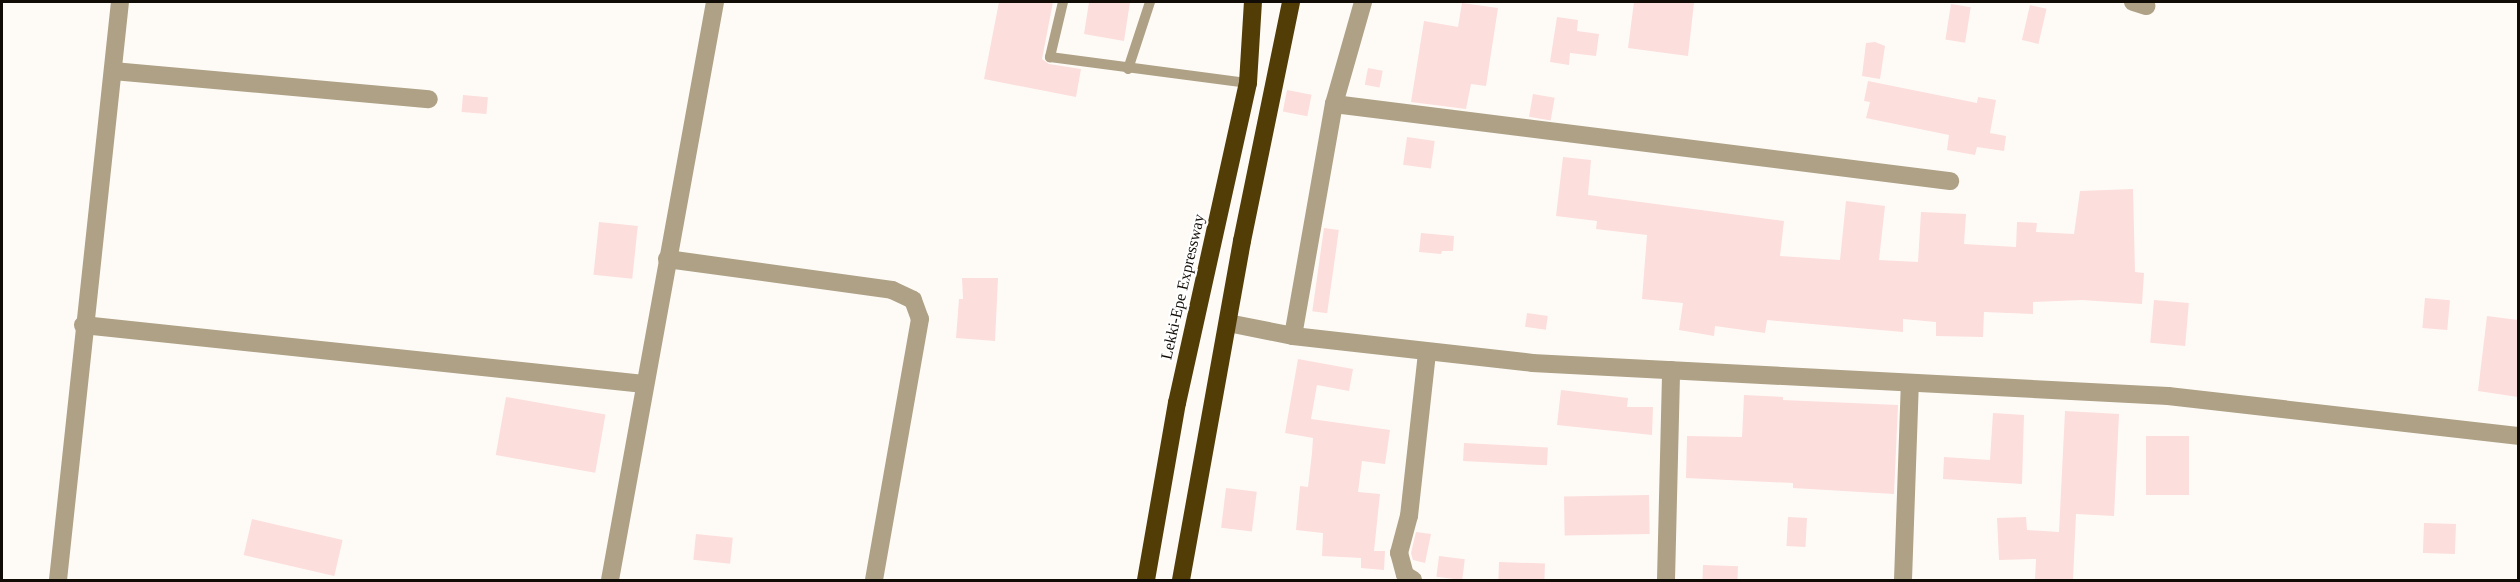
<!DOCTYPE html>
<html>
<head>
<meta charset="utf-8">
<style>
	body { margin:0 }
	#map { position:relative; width:2520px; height:582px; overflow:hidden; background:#fefbf7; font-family:Georgia,serif }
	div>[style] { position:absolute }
	.building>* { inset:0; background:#fcdedc; transform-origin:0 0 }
	.lane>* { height:10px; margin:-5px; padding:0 5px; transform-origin:5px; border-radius:5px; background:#aea186 }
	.street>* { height:18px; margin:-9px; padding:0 9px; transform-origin:9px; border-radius:9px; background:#aea186 }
	.highway>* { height:18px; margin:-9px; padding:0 9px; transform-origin:9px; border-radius:9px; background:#523d07 }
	span { translate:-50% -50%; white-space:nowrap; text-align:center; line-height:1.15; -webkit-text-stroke:4.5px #fff; paint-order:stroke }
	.street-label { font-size:16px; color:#110c06 }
	.frame { position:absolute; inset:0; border:3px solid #110c06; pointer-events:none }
</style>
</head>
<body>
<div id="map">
	<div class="building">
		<i style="clip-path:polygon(999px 2px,1053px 2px,1042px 59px,1049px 64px,1081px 69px,1076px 97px,984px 79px)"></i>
		<i style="clip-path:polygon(1089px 2px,1130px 2px,1124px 41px,1084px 34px)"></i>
		<i style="clip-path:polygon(1634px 2px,1694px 3px,1688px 56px,1628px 48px)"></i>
		<i style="clip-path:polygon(1462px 3px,1498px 8px,1486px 86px,1471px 84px,1466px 109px,1411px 102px,1424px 21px,1458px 27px)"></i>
		<i style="left:1951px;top:4px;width:20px;height:36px;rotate:9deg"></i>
		<i style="left:2030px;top:5px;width:17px;height:36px;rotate:13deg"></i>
		<i style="clip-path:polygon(1557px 17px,1578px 20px,1577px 31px,1599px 34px,1596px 56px,1570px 53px,1569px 65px,1550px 62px)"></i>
		<i style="clip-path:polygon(1875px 42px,1885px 46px,1880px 79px,1862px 76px,1866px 43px)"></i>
		<i style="left:1368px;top:68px;width:15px;height:17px;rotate:11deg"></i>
		<i style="clip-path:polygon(1868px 81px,1977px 103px,1978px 97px,1996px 100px,1990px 133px,2006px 136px,2004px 151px,1977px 147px,1975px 155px,1947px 150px,1949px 135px,1866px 118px,1870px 102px,1864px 101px)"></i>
		<i style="left:1287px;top:90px;width:25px;height:22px;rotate:11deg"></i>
		<i style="left:1533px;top:94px;width:22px;height:23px;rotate:10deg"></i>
		<i style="left:463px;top:95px;width:25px;height:17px;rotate:5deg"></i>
		<i style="left:1407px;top:137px;width:28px;height:28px;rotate:8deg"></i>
		<i style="clip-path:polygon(1563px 157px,1591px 160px,1588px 195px,1784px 221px,1780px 256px,1840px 260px,1846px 201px,1885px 206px,1879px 260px,1918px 262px,1921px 212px,1966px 214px,1964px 244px,2016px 247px,2017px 222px,2037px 223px,2036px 232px,2074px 234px,2080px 191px,2133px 189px,2135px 272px,2144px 273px,2142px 304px,2082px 300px,2033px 302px,2033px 314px,1984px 312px,1983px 337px,1936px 336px,1936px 322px,1903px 319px,1903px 332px,1767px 320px,1765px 333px,1715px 326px,1714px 336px,1679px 330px,1683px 303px,1642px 299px,1647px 235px,1596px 229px,1597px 221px,1556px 216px)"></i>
		<i style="left:599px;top:222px;width:39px;height:53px;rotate:6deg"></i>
		<i style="left:1324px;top:228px;width:15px;height:84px;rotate:8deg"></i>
		<i style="clip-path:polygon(1421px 233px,1454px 236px,1453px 251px,1442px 251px,1441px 254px,1419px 252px)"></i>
		<i style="clip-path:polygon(962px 278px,998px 278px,995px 341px,956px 338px,959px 299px,963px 299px)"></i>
		<i style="left:2425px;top:298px;width:25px;height:30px;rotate:5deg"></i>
		<i style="left:2154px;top:300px;width:35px;height:43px;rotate:5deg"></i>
		<i style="left:1527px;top:313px;width:21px;height:14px;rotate:8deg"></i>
		<i style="clip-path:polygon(2487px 316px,2518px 320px,2518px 397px,2478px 391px)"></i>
		<i style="clip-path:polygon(1298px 359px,1353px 369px,1349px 391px,1317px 385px,1311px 419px,1390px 430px,1385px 464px,1362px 461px,1358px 492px,1380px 494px,1374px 551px,1385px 551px,1384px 570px,1361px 568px,1361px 558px,1322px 556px,1323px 533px,1296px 530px,1300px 486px,1308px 487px,1312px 453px,1313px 438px,1285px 433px)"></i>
		<i style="clip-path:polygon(1561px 390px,1628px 398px,1627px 407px,1653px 407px,1652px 435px,1557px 425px)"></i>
		<i style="clip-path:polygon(1744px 395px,1783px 397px,1783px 400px,1898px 405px,1894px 494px,1793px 488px,1793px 483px,1686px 478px,1687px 436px,1742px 437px)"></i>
		<i style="left:506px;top:397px;width:101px;height:59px;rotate:10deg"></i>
		<i style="clip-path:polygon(2065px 411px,2119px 414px,2114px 516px,2076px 514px,2073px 580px,2035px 580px,2036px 559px,1999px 560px,1997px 518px,2026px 517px,2027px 530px,2059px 532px)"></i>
		<i style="clip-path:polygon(1993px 413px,2024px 415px,2022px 484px,1943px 479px,1944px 457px,1990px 460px)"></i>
		<i style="left:2146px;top:436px;width:43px;height:59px"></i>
		<i style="left:1464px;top:443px;width:84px;height:18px;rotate:3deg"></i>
		<i style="left:1226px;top:488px;width:31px;height:40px;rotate:7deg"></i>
		<i style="left:1649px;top:495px;width:39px;height:85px;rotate:89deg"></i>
		<i style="left:1788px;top:517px;width:19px;height:29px;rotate:3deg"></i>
		<i style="left:252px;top:519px;width:93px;height:37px;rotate:13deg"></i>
		<i style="left:2424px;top:523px;width:32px;height:30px;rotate:2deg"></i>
		<i style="clip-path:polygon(1416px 532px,1431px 534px,1425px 563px,1413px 560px,1411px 553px)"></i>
		<i style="left:696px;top:534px;width:37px;height:26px;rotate:6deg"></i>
		<i style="left:1439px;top:556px;width:26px;height:21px;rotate:7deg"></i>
		<i style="left:1499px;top:562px;width:46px;height:18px;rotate:2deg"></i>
		<i style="left:1703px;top:565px;width:35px;height:15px;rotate:2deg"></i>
	</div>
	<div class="lane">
		<i style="left:1063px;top:2px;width:57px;rotate:103.3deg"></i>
		<i style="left:1050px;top:57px;width:200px;rotate:7.5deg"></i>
		<i style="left:1128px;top:69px;width:71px;rotate:-71.8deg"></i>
	</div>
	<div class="street">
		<i style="left:2133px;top:2px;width:14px;rotate:17deg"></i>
		<i style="left:113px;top:71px;width:317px;rotate:5.1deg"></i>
		<i style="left:1334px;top:104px;width:621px;rotate:7.13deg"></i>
		<i style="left:667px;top:259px;width:227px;rotate:7.8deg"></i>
		<i style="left:892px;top:290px;width:23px;rotate:25deg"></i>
		<i style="left:913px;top:300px;width:20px;rotate:70deg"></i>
		<i style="left:920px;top:319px;width:265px;rotate:100deg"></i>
		<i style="left:1228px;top:323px;width:66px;rotate:11.3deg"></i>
		<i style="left:1293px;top:336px;width:241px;rotate:6.4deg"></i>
		<i style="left:1532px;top:363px;width:637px;rotate:2.97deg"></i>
		<i style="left:2168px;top:396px;width:352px;rotate:6.5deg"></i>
		<i style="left:83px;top:325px;width:564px;rotate:6deg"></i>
		<i style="left:1293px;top:336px;width:236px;rotate:-80deg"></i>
		<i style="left:1334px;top:104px;width:106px;rotate:-74.1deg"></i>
		<i style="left:58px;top:580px;width:581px;rotate:-83.88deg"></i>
		<i style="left:610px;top:580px;width:587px;rotate:-79.7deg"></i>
		<i style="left:1413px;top:580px;width:9px;rotate:-148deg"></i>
		<i style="left:1405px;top:575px;width:23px;rotate:-105deg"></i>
		<i style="left:1399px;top:553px;width:38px;rotate:-75deg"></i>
		<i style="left:1409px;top:516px;width:164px;rotate:-83.7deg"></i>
		<i style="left:1666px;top:580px;width:210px;rotate:-88.6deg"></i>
		<i style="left:1903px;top:580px;width:197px;rotate:-88deg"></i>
	</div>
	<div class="highway">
		<i style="left:1146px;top:580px;width:180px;rotate:-80.1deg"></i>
		<i style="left:1177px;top:403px;width:328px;rotate:-77.5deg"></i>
		<i style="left:1248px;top:83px;width:81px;rotate:-86.5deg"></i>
		<i style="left:1181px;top:580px;width:344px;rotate:-79.8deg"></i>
		<i style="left:1242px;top:241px;width:244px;rotate:-78.4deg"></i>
	</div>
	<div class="street-label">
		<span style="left:1183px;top:287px;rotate:-77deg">Lekki-Epe Expressway</span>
	</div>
	<div class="frame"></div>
</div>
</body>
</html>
